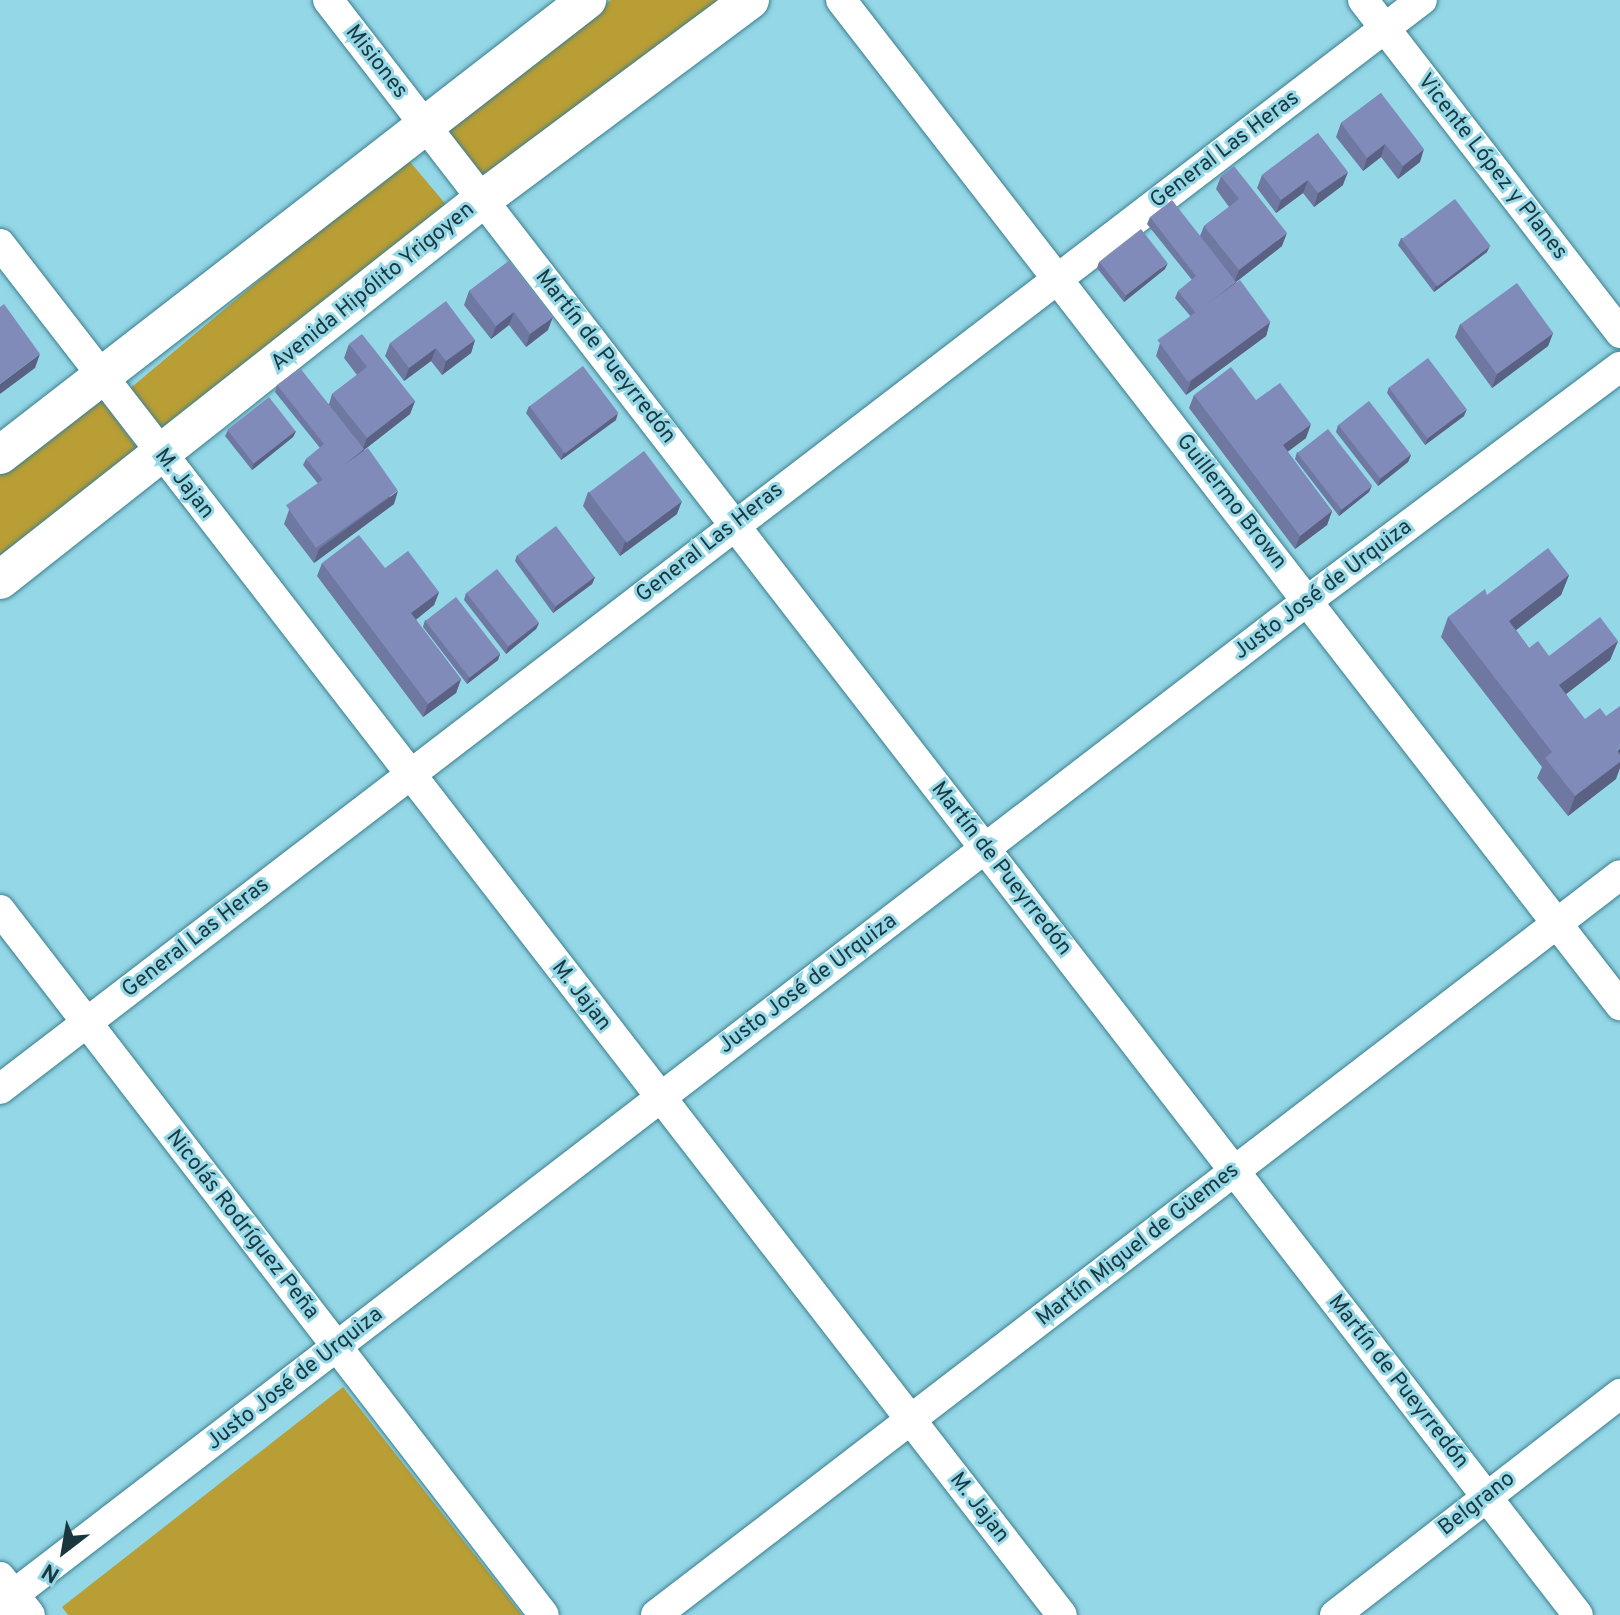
<!DOCTYPE html>
<html>
<head>
<meta charset="utf-8">
<style>
	body { margin:0 }
	#map { position:relative; width:1620px; height:1615px; overflow:hidden; background:#94d7e7; font-family:Overpass,sans-serif }
	div>[style] { position:absolute }
	.green>* { inset:0; background:#b99e35; transform-origin:0 0 }
	.roads { filter:drop-shadow(0 0 2px #3b7e8d) drop-shadow(0 0 2px #3b7e8d) }
	.minor>* { height:30px; margin:-15px; padding:0 15px; transform-origin:15px; border-radius:15px; background:#fff }
	.major>* { height:38px; margin:-19px; padding:0 19px; transform-origin:19px; border-radius:19px; background:#fff }
	.wall>* { inset:0; background:#6e78a0 }
	.shaded-wall>* { inset:0; background:#5a6182 }
	.building>* { inset:0; background:#808bba; transform-origin:0 0 }
	span { translate:-50% -50%; white-space:nowrap; text-align:center; line-height:1.15; -webkit-text-stroke:6px #94d7e7; paint-order:stroke }
	.street-label { font-size:22px; color:#1b373d }
	.north { position:absolute; left:24px; top:1511px; width:80px; height:80px; -webkit-text-stroke:6px #94d7e7; paint-order:stroke; rotate:211deg; font-size:22px; font-weight:700; line-height:32px; text-align:center; color:#1b373d }
	.north::after { content:''; display:block; margin:auto; width:28px; height:36px; background:#1b373d; clip-path:polygon(50% 0,100% 100%,50% 72%,0 100%) }
</style>
</head>
<body>
<div id="map">
	<div class="green">
		<i style="clip-path:polygon(611px 0,723px 0,485px 181px,443px 127px)"></i>
		<i style="left:406px;top:157px;width:67px;height:368px;rotate:50deg"></i>
		<i style="clip-path:polygon(100px 398px,139px 450px,0 557px,0 475px)"></i>
		<i style="clip-path:polygon(343px 1387px,522px 1615px,68px 1615px,62px 1607px)"></i>
	</div>
	<div class="roads">
		<div class="minor">
			<i style="left:328px;top:0;width:2042px;rotate:52.26deg"></i>
			<i style="left:841px;top:0;width:1272px;rotate:52.22deg"></i>
			<i style="left:1363px;top:0;width:421px;rotate:52.3deg"></i>
			<i style="left:0;top:244px;width:1734px;rotate:52.24deg"></i>
			<i style="left:0;top:910px;width:890px;rotate:52.35deg"></i>
			<i style="left:0;top:1089px;width:1791px;rotate:-37.45deg"></i>
			<i style="left:0;top:1577px;width:48px;rotate:51.7deg"></i>
			<i style="left:0;top:1605px;width:1648px;rotate:-37.53deg"></i>
			<i style="left:1307px;top:601px;width:391px;rotate:-36.8deg"></i>
			<i style="left:656px;top:1615px;width:1215px;rotate:-37.51deg"></i>
			<i style="left:1335px;top:1615px;width:361px;rotate:-37.8deg"></i>
		</div>
		<div class="major">
			<i style="left:0;top:455px;width:743px;rotate:-37.78deg"></i>
			<i style="left:0;top:580px;width:615px;rotate:-38.27deg"></i>
			<i style="left:483px;top:199px;width:333px;rotate:-36.7deg"></i>
		</div>
	</div>
	<div class="wall">
		<i style="clip-path:polygon(1381px 93px,1420px 162px,1398px 179px,1381px 157px,1363px 171px,1336px 137px,1341px 123px)"></i>
		<i style="clip-path:polygon(1318px 133px,1343px 185px,1314px 207px,1303px 193px,1276px 213px,1257px 188px,1262px 175px)"></i>
		<i style="clip-path:polygon(1221px 176px,1282px 246px,1236px 282px,1270px 322px,1266px 336px,1186px 395px,1156px 356px,1160px 343px,1192px 318px,1175px 298px,1178px 291px,1192px 280px,1147px 224px,1150px 217px,1200px 236px,1204px 226px,1229px 207px,1216px 189px)"></i>
		<i style="clip-path:polygon(1401px 238px,1487px 252px,1434px 292px,1398px 245px)"></i>
		<i style="clip-path:polygon(509px 261px,548px 330px,526px 347px,509px 325px,491px 339px,464px 305px,469px 291px)"></i>
		<i style="clip-path:polygon(1099px 262px,1165px 269px,1124px 302px,1097px 268px)"></i>
		<i style="clip-path:polygon(1460px 324px,1553px 333px,1548px 346px,1492px 388px,1455px 337px)"></i>
		<i style="clip-path:polygon(475px 340px,471px 353px,442px 375px,431px 361px,404px 381px,385px 356px,390px 343px)"></i>
		<i style="clip-path:polygon(349px 344px,415px 401px,410px 414px,364px 450px,394px 504px,314px 563px,284px 524px,289px 510px,320px 486px,303px 465px,306px 459px,320px 448px,275px 392px,277px 385px,329px 404px,332px 394px,357px 375px,344px 358px)"></i>
		<i style="clip-path:polygon(1389px 387px,1464px 416px,1425px 445px,1387px 393px)"></i>
		<i style="clip-path:polygon(1194px 395px,1256px 400px,1306px 438px,1287px 452px,1332px 511px,1327px 525px,1295px 549px,1189px 408px)"></i>
		<i style="clip-path:polygon(529px 406px,616px 420px,561px 460px,526px 413px)"></i>
		<i style="clip-path:polygon(1338px 425px,1411px 455px,1408px 462px,1378px 486px,1336px 432px)"></i>
		<i style="clip-path:polygon(228px 430px,296px 431px,293px 437px,252px 470px,225px 436px)"></i>
		<i style="clip-path:polygon(1297px 452px,1369px 492px,1339px 516px,1295px 459px)"></i>
		<i style="clip-path:polygon(588px 492px,677px 514px,620px 556px,583px 506px)"></i>
		<i style="clip-path:polygon(517px 555px,595px 577px,592px 584px,553px 613px,515px 561px)"></i>
		<i style="clip-path:polygon(322px 563px,385px 568px,439px 592px,434px 605px,416px 620px,461px 679px,456px 693px,423px 717px,317px 576px)"></i>
		<i style="clip-path:polygon(1569px 575px,1561px 595px,1516px 630px,1529px 648px,1549px 656px,1618px 641px,1610px 660px,1566px 694px,1616px 779px,1568px 816px,1537px 778px,1542px 767px,1441px 637px,1448px 617px,1487px 595px)"></i>
		<i style="clip-path:polygon(466px 593px,539px 623px,536px 629px,506px 654px,464px 600px)"></i>
		<i style="clip-path:polygon(425px 620px,500px 654px,498px 660px,467px 684px,423px 627px)"></i>
	</div>
	<div class="shaded-wall">
		<i style="clip-path:polygon(1385px 144px,1381px 157px,1363px 171px,1367px 158px)"></i>
		<i style="clip-path:polygon(1424px 149px,1420px 162px,1398px 179px,1403px 166px)"></i>
		<i style="clip-path:polygon(1348px 172px,1343px 185px,1314px 207px,1318px 193px)"></i>
		<i style="clip-path:polygon(1308px 180px,1303px 193px,1276px 213px,1281px 200px)"></i>
		<i style="clip-path:polygon(1287px 233px,1282px 246px,1236px 282px,1193px 320px,1196px 313px,1234px 283px,1239px 270px)"></i>
		<i style="clip-path:polygon(1490px 246px,1487px 252px,1434px 292px,1436px 285px)"></i>
		<i style="clip-path:polygon(1168px 263px,1165px 269px,1124px 302px,1126px 295px)"></i>
		<i style="clip-path:polygon(514px 312px,509px 325px,491px 339px,496px 326px)"></i>
		<i style="clip-path:polygon(553px 317px,548px 330px,526px 347px,530px 334px)"></i>
		<i style="clip-path:polygon(1270px 322px,1266px 336px,1186px 395px,1191px 381px)"></i>
		<i style="clip-path:polygon(1553px 333px,1548px 346px,1492px 388px,1497px 374px)"></i>
		<i style="clip-path:polygon(475px 340px,471px 353px,442px 375px,446px 361px)"></i>
		<i style="clip-path:polygon(436px 348px,431px 361px,404px 381px,409px 368px)"></i>
		<i style="clip-path:polygon(40px 354px,35px 368px,0 394px,0 384px)"></i>
		<i style="clip-path:polygon(415px 401px,410px 414px,364px 450px,321px 488px,324px 481px,362px 451px,367px 438px)"></i>
		<i style="clip-path:polygon(1467px 409px,1464px 416px,1425px 445px,1428px 438px)"></i>
		<i style="clip-path:polygon(618px 413px,616px 420px,561px 460px,564px 453px)"></i>
		<i style="clip-path:polygon(1311px 424px,1306px 438px,1278px 459px,1283px 445px)"></i>
		<i style="clip-path:polygon(296px 431px,293px 437px,252px 470px,254px 463px)"></i>
		<i style="clip-path:polygon(1411px 455px,1408px 462px,1378px 486px,1380px 479px)"></i>
		<i style="clip-path:polygon(1372px 486px,1369px 492px,1339px 516px,1341px 509px)"></i>
		<i style="clip-path:polygon(398px 491px,394px 504px,314px 563px,319px 549px)"></i>
		<i style="clip-path:polygon(682px 501px,677px 514px,620px 556px,625px 542px)"></i>
		<i style="clip-path:polygon(1332px 511px,1327px 525px,1295px 549px,1300px 536px)"></i>
		<i style="clip-path:polygon(1569px 575px,1561px 595px,1502px 641px,1509px 621px)"></i>
		<i style="clip-path:polygon(595px 577px,592px 584px,553px 613px,556px 606px)"></i>
		<i style="clip-path:polygon(439px 592px,434px 605px,406px 627px,411px 613px)"></i>
		<i style="clip-path:polygon(539px 623px,536px 629px,506px 654px,508px 647px)"></i>
		<i style="clip-path:polygon(1618px 641px,1610px 660px,1552px 705px,1559px 685px)"></i>
		<i style="clip-path:polygon(500px 654px,498px 660px,467px 684px,469px 677px)"></i>
		<i style="clip-path:polygon(461px 679px,456px 693px,423px 717px,428px 704px)"></i>
		<i style="clip-path:polygon(1620px 748px,1620px 768px,1616px 779px,1568px 816px,1575px 796px)"></i>
	</div>
	<div class="building">
		<i style="clip-path:polygon(1381px 93px,1424px 149px,1403px 166px,1385px 144px,1367px 158px,1341px 123px)"></i>
		<i style="clip-path:polygon(1318px 133px,1348px 172px,1318px 193px,1308px 180px,1281px 200px,1262px 175px)"></i>
		<i style="clip-path:polygon(1234px 166px,1287px 233px,1239px 270px,1204px 226px,1239px 199px,1221px 176px)"></i>
		<i style="left:1455px;top:199px;width:59px;height:67px;rotate:53deg"></i>
		<i style="clip-path:polygon(1172px 200px,1236px 282px,1196px 313px,1178px 291px,1196px 276px,1150px 217px)"></i>
		<i style="left:1141px;top:229px;width:43px;height:53px;rotate:52deg"></i>
		<i style="clip-path:polygon(509px 261px,553px 317px,530px 334px,514px 312px,496px 326px,469px 291px)"></i>
		<i style="left:1240px;top:280px;width:52px;height:102px;rotate:54deg"></i>
		<i style="left:1517px;top:283px;width:62px;height:70px;rotate:54deg"></i>
		<i style="clip-path:polygon(446px 301px,475px 340px,446px 361px,436px 348px,409px 368px,390px 343px)"></i>
		<i style="clip-path:polygon(4px 304px,40px 354px,0 384px,0 307px)"></i>
		<i style="clip-path:polygon(362px 334px,415px 401px,367px 438px,332px 394px,367px 367px,349px 344px)"></i>
		<i style="left:1428px;top:358px;width:64px;height:49px;rotate:53deg"></i>
		<i style="left:583px;top:366px;width:59px;height:67px;rotate:53deg"></i>
		<i style="clip-path:polygon(1231px 367px,1256px 400px,1280px 383px,1311px 424px,1283px 445px,1332px 511px,1300px 536px,1194px 395px)"></i>
		<i style="clip-path:polygon(300px 368px,364px 449px,324px 481px,306px 459px,324px 444px,277px 385px)"></i>
		<i style="left:269px;top:397px;width:43px;height:53px;rotate:52deg"></i>
		<i style="left:1369px;top:401px;width:68px;height:39px;rotate:52deg"></i>
		<i style="left:1328px;top:429px;width:72px;height:39px;rotate:52deg"></i>
		<i style="left:368px;top:448px;width:52px;height:100px;rotate:55deg"></i>
		<i style="left:644px;top:451px;width:63px;height:69px;rotate:53deg"></i>
		<i style="left:556px;top:526px;width:64px;height:49px;rotate:53deg"></i>
		<i style="clip-path:polygon(359px 535px,385px 568px,408px 551px,439px 592px,411px 613px,461px 679px,428px 704px,322px 563px)"></i>
		<i style="clip-path:polygon(1548px 548px,1569px 575px,1509px 621px,1529px 648px,1538px 641px,1549px 656px,1600px 617px,1618px 641px,1559px 685px,1585px 719px,1600px 708px,1606px 716px,1620px 706px,1620px 748px,1617px 750px,1620px 755px,1620px 762px,1575px 796px,1545px 758px,1552px 752px,1448px 617px,1485px 589px,1487px 595px)"></i>
		<i style="left:497px;top:569px;width:68px;height:39px;rotate:52deg"></i>
		<i style="left:456px;top:597px;width:72px;height:39px;rotate:52deg"></i>
	</div>
	<div class="street-label">
		<span style="left:376px;top:62px;rotate:52deg">Misiones</span>
		<span style="left:1225px;top:150px;rotate:-37deg">General Las Heras</span>
		<span style="left:1492px;top:167px;rotate:52deg">Vicente López y Planes</span>
		<span style="left:373px;top:287px;rotate:-39deg">Avenida Hipólito Yrigoyen</span>
		<span style="left:605px;top:357px;rotate:52deg">Martín de Pueyrredón</span>
		<span style="left:184px;top:484px;rotate:52deg">M. Jajan</span>
		<span style="left:1231px;top:502px;rotate:52deg">Guillermo Brown</span>
		<span style="left:710px;top:543px;rotate:-38deg">General Las Heras</span>
		<span style="left:1323px;top:590px;rotate:-37deg">Justo José de Urquiza</span>
		<span style="left:1001px;top:869px;rotate:52deg">Martín de Pueyrredón</span>
		<span style="left:196px;top:938px;rotate:-38deg">General Las Heras</span>
		<span style="left:808px;top:984px;rotate:-37deg">Justo José de Urquiza</span>
		<span style="left:581px;top:996px;rotate:52deg">M. Jajan</span>
		<span style="left:242px;top:1225px;rotate:52deg">Nicolás Rodríguez Peña</span>
		<span style="left:1138px;top:1245px;rotate:-38deg">Martín Miguel de Güemes</span>
		<span style="left:295px;top:1379px;rotate:-38deg">Justo José de Urquiza</span>
		<span style="left:1398px;top:1382px;rotate:52deg">Martín de Pueyrredón</span>
		<span style="left:1477px;top:1504px;rotate:-38deg">Belgrano</span>
		<span style="left:979px;top:1508px;rotate:52deg">M. Jajan</span>
	</div>
	<div class="north">N</div>
</div>
</body>
</html>
